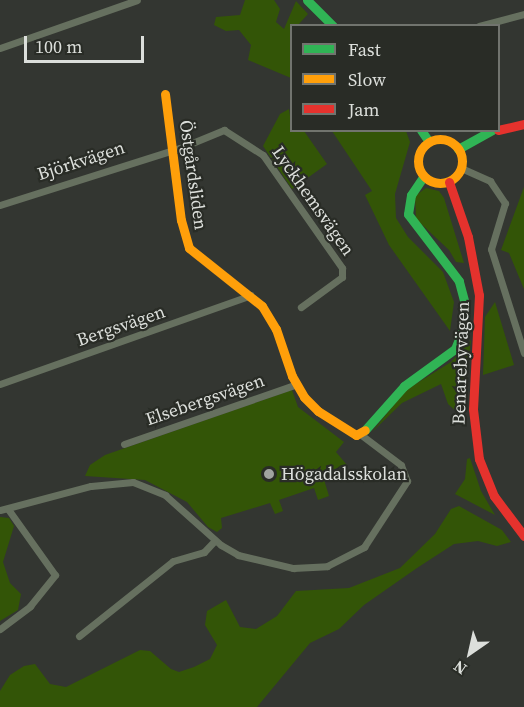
<!DOCTYPE html>
<html>
<head>
<meta charset="utf-8">
<style>
	body { margin:0 }
	#map { position:relative; width:524px; height:707px; overflow:hidden; background:#333631; font-family:"Source Serif 4",serif }
	div>[style] { position:absolute }
	.green>* { inset:0; background:#335507 }
	.street>* { height:7px; margin:-3.5px; padding:0 3.5px; transform-origin:3.5px; border-radius:3.5px; background:#66705f }
	.fast>* { height:9px; margin:-4.5px; padding:0 4.5px; transform-origin:4.5px; border-radius:4.5px; background:#30b455 }
	.slow>* { height:9px; margin:-4.5px; padding:0 4.5px; transform-origin:4.5px; border-radius:4.5px; background:#ff9f0a }
	.slow>.ring { margin:-4.5px; padding:0; box-sizing:content-box; background:none; border:9px solid #ff9f0a; border-radius:50% }
	.jam>* { height:9px; margin:-4.5px; padding:0 4.5px; transform-origin:4.5px; border-radius:4.5px; background:#e5322d }
	.dots>* { width:16px; height:16px; translate:-50% -50%; box-sizing:border-box; border:3px solid #292c26; border-radius:50% }
	span { translate:-50% -50%; white-space:nowrap; text-align:center; line-height:1.15; -webkit-text-stroke:4.5px #292c26; paint-order:stroke }
	.street-label { font-size:18px; color:#dcdfdb }
	.poi-label { font-size:18px; color:#dcdfdb }
	.left { translate:0 -50%; text-align:left }
	.legend { position:absolute; left:290px; top:24px; width:210px; height:108px; box-sizing:border-box; background:#292c26; border:2px solid #71746e; margin:0; padding:8px 10px; list-style:none; font-size:18px; color:#dcdfdb }
	.legend li { display:flex; align-items:center; gap:12px; height:30px }
	.legend b { width:30px; border:2px solid #71746e }
	.north { position:absolute; left:440px; top:623px; width:60px; height:60px; -webkit-text-stroke:4px #292c26; paint-order:stroke; rotate:214deg; font-size:16px; font-weight:700; line-height:24px; text-align:center; color:#dcdfdb }
	.north::after { content:''; display:block; margin:auto; width:21px; height:27px; background:#dcdfdb; clip-path:polygon(50% 0,100% 100%,50% 72%,0 100%) }
	.scale { position:absolute; left:24px; top:36px; width:120px; height:27px; box-sizing:border-box; border:3px solid #dcdfdb; border-top:0; padding-left:8px; font-size:18px; line-height:21px; white-space:nowrap; color:#dcdfdb; -webkit-text-stroke:4px #292c26; paint-order:stroke }
</style>
</head>
<body>
<div id="map">
	<div class="green">
		<i style="clip-path:polygon(245px 0,274px 0,280px 9px,276px 22px,284px 29px,296px 1px,308px 14px,298px 25px,292px 26px,291px 78px,248px 60px,251px 45px,239px 30px,226px 31px,214px 25px,216px 17px,240px 15px)"></i>
		<i style="clip-path:polygon(289px 109px,292px 130px,304px 131px,327px 164px,292px 189px,263px 146px,280px 114px)"></i>
		<i style="clip-path:polygon(332px 131px,406px 131px,410px 142px,395px 194px,396px 218px,408px 237px,443px 272px,454px 302px,450px 331px,389px 245px,365px 195px,372px 191px)"></i>
		<i style="clip-path:polygon(524px 187px,524px 289px,509px 253px,501px 250px)"></i>
		<i style="clip-path:polygon(426px 188px,439px 191px,444px 198px,464px 263px,456px 262px,449px 250px,416px 219px,415px 196px)"></i>
		<i style="clip-path:polygon(495px 302px,514px 365px,483px 375px,485px 317px)"></i>
		<i style="clip-path:polygon(471px 340px,463px 400px,457px 412px,448px 404px,441px 384px,402px 403px,372px 432px,406px 390px,451px 362px)"></i>
		<i style="clip-path:polygon(292px 390px,298px 407px,344px 442px,336px 452px,347px 465px,322px 473px,329px 496px,318px 500px,314px 488px,279px 500px,283px 511px,275px 514px,270px 503px,221px 518px,222px 528px,217px 532px,208px 527px,187px 502px,145px 480px,85px 476px,90px 465px,105px 455px)"></i>
		<i style="clip-path:polygon(470px 458px,481px 491px,495px 515px,455px 494px,465px 479px,467px 459px)"></i>
		<i style="clip-path:polygon(459px 506px,502px 530px,511px 542px,497px 546px,478px 541px,454px 544px,417px 568px,364px 605px,339px 629px,310px 643px,257px 707px,0 707px,0 691px,10px 675px,24px 666px,35px 664px,50px 684px,66px 687px,140px 650px,150px 651px,171px 669px,179px 672px,194px 667px,210px 659px,217px 645px,205px 625px,207px 611px,226px 600px,240px 627px,256px 629px,277px 616px,296px 591px,349px 588px,400px 568px,435px 534px,451px 509px)"></i>
		<i style="clip-path:polygon(0 517px,9px 518px,14px 526px,3px 562px,10px 583px,21px 594px,18px 610px,0 621px)"></i>
	</div>
	<div class="street">
		<i style="left:479px;top:26px;width:47px;rotate:-14.9deg"></i>
		<i style="left:0;top:48px;width:145px;rotate:-19.3deg"></i>
		<i style="left:461px;top:168px;width:32px;rotate:24deg"></i>
		<i style="left:490px;top:181px;width:27px;rotate:56deg"></i>
		<i style="left:505px;top:203px;width:48px;rotate:106.9deg"></i>
		<i style="left:491px;top:249px;width:109px;rotate:72.4deg"></i>
		<i style="left:0;top:205px;width:189px;rotate:-17.6deg"></i>
		<i style="left:180px;top:148px;width:48px;rotate:-22.2deg"></i>
		<i style="left:224px;top:130px;width:46px;rotate:32.7deg"></i>
		<i style="left:263px;top:155px;width:138px;rotate:55deg"></i>
		<i style="left:342px;top:268px;width:9px;rotate:90deg"></i>
		<i style="left:342px;top:277px;width:51px;rotate:143.8deg"></i>
		<i style="left:0;top:384px;width:266px;rotate:-19.5deg"></i>
		<i style="left:124px;top:444px;width:183px;rotate:-19.1deg"></i>
		<i style="left:0;top:510px;width:94px;rotate:-14.8deg"></i>
		<i style="left:91px;top:486px;width:42px;rotate:-5.4deg"></i>
		<i style="left:133px;top:482px;width:35px;rotate:22deg"></i>
		<i style="left:165px;top:495px;width:75px;rotate:41.8deg"></i>
		<i style="left:221px;top:545px;width:20px;rotate:30deg"></i>
		<i style="left:238px;top:555px;width:57px;rotate:13.3deg"></i>
		<i style="left:293px;top:568px;width:34px;rotate:-3deg"></i>
		<i style="left:327px;top:566px;width:42px;rotate:-27.2deg"></i>
		<i style="left:364px;top:547px;width:79px;rotate:-56.9deg"></i>
		<i style="left:407px;top:481px;width:17px;rotate:-111deg"></i>
		<i style="left:401px;top:465px;width:51px;rotate:-142.9deg"></i>
		<i style="left:0;top:629px;width:38px;rotate:-37deg"></i>
		<i style="left:30px;top:606px;width:40px;rotate:-51deg"></i>
		<i style="left:55px;top:575px;width:81px;rotate:-125.5deg"></i>
		<i style="left:79px;top:636px;width:120px;rotate:-38.6deg"></i>
		<i style="left:173px;top:561px;width:32px;rotate:-16deg"></i>
		<i style="left:204px;top:552px;width:16px;rotate:-47deg"></i>
	</div>
	<div class="fast">
		<i style="left:307px;top:0;width:37px;rotate:45deg"></i>
		<i style="left:421px;top:130px;width:14px;rotate:56deg"></i>
		<i style="left:458px;top:149px;width:39px;rotate:-29deg"></i>
		<i style="left:365px;top:430px;width:59px;rotate:-48.4deg"></i>
		<i style="left:404px;top:386px;width:63px;rotate:-36deg"></i>
		<i style="left:455px;top:349px;width:24px;rotate:-68deg"></i>
		<i style="left:464px;top:327px;width:23px;rotate:-88deg"></i>
		<i style="left:465px;top:304px;width:24px;rotate:-105deg"></i>
		<i style="left:459px;top:281px;width:84px;rotate:-127.3deg"></i>
		<i style="left:408px;top:214px;width:19px;rotate:-81deg"></i>
		<i style="left:411px;top:195px;width:22px;rotate:-56deg"></i>
	</div>
	<div class="slow">
		<i style="left:165px;top:94px;width:127px;rotate:82.8deg"></i>
		<i style="left:181px;top:220px;width:29px;rotate:74deg"></i>
		<i style="left:189px;top:248px;width:93px;rotate:38.5deg"></i>
		<i style="left:262px;top:306px;width:27px;rotate:59deg"></i>
		<i style="left:276px;top:329px;width:50px;rotate:71.2deg"></i>
		<i style="left:292px;top:376px;width:24px;rotate:60deg"></i>
		<i style="left:304px;top:397px;width:20px;rotate:45deg"></i>
		<i style="left:318px;top:411px;width:45px;rotate:32.3deg"></i>
		<i style="left:356px;top:435px;width:10px;rotate:-29deg"></i>
		<i class="ring" style="left:418px;top:139px;width:35px;height:35px"></i>
	</div>
	<div class="jam">
		<i style="left:498px;top:130px;width:27px;rotate:-13deg"></i>
		<i style="left:449px;top:182px;width:58px;rotate:70.9deg"></i>
		<i style="left:468px;top:237px;width:59px;rotate:79.3deg"></i>
		<i style="left:479px;top:295px;width:114px;rotate:93deg"></i>
		<i style="left:473px;top:409px;width:50px;rotate:83.2deg"></i>
		<i style="left:479px;top:459px;width:40px;rotate:68deg"></i>
		<i style="left:494px;top:496px;width:50px;rotate:53.1deg"></i>
	</div>
	<div class="dots">
		<i style="left:269px;top:474px;background:#a1a4a0"></i>
	</div>
	<div class="street-label">
		<span style="left:81px;top:161px;rotate:-18deg">Björkvägen</span>
		<span style="left:193px;top:175px;rotate:82deg">Östgårdsliden</span>
		<span style="left:313px;top:201px;rotate:55deg">Lyckhemsvägen</span>
		<span style="left:121px;top:326px;rotate:-19deg">Bergsvägen</span>
		<span style="left:461px;top:363px;rotate:-88deg">Benarebyvägen</span>
		<span style="left:205px;top:400px;rotate:-19deg">Elsebergsvägen</span>
	</div>
	<div class="poi-label">
		<span class="left" style="left:281px;top:474px">Högadalsskolan</span>
	</div>
	<ul class="legend">
	<li><b style="height:8px;background:#30b455"></b>Fast</li>
	<li><b style="height:8px;background:#ff9f0a"></b>Slow</li>
	<li><b style="height:8px;background:#e5322d"></b>Jam</li>
	</ul>
	<div class="north">N</div>
	<div class="scale">100 m</div>
</div>
</body>
</html>
